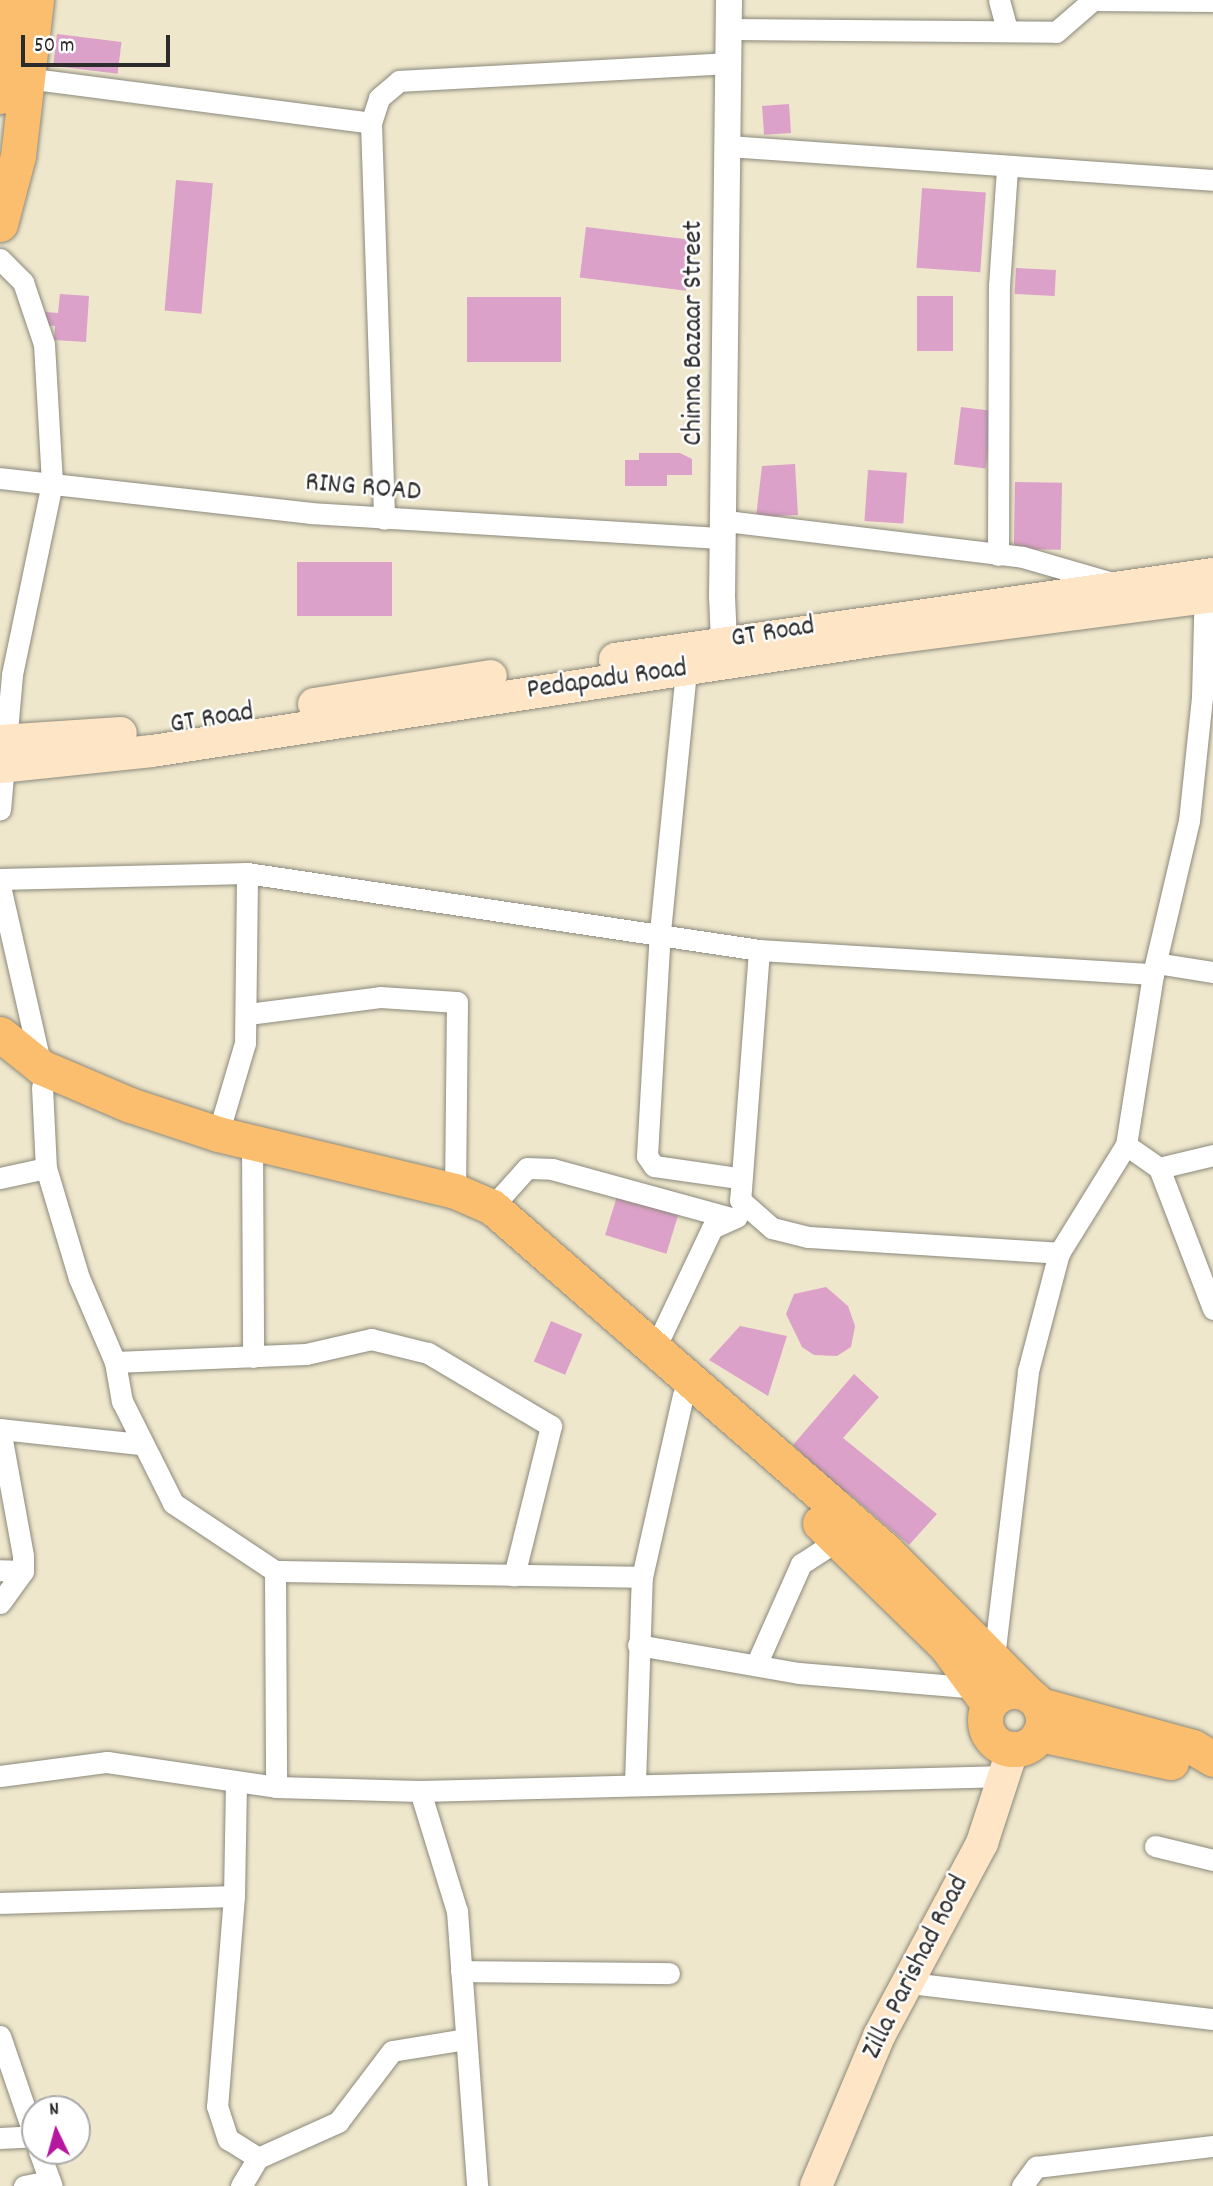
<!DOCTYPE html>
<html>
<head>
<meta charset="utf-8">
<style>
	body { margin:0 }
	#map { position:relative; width:1213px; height:2186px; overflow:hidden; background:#eee7cc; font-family:Dekko,sans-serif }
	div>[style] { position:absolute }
	.building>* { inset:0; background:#dca1c9; transform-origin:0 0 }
	.roads { filter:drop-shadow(0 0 2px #8c897c) drop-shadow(0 0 2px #8c897c) }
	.minor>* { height:21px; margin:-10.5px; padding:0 10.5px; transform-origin:10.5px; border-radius:10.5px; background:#fff }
	.tertiary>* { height:26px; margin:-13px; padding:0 13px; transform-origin:13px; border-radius:13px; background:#fff }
	.secondary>* { height:32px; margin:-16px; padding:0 16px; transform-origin:16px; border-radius:16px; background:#fde5c5 }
	.primary>* { height:35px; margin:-17.5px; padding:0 17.5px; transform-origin:17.5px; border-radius:17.5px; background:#fabe6e }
	.primary>.ring { margin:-17.5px; padding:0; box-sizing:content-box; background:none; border:35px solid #fabe6e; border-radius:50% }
	span { translate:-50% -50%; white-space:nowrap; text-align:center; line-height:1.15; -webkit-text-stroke:5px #fff; paint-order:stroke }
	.street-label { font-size:28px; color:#2b2b2b }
	.north { position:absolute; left:21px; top:2095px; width:70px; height:70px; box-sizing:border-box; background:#fff; border:2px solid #aaa; border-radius:50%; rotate:355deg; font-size:19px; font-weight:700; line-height:28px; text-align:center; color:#2b2b2b }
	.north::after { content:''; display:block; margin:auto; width:24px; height:32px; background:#b5179e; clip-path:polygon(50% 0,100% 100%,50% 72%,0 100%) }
	.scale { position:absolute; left:21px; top:35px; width:149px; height:32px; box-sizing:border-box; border:4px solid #2b2b2b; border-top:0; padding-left:9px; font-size:21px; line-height:24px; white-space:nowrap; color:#2b2b2b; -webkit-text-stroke:5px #fff; paint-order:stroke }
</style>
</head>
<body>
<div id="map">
	<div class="building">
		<i style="left:57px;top:34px;width:65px;height:32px;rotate:7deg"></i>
		<i style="left:789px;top:104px;width:29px;height:27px;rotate:86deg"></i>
		<i style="left:176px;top:180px;width:37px;height:131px;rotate:5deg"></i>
		<i style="left:922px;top:188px;width:64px;height:80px;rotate:4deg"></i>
		<i style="left:586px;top:227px;width:107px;height:51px;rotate:7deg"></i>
		<i style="left:1016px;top:268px;width:40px;height:26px;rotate:3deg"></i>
		<i style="clip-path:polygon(60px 294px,89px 296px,86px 342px,54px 340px,55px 326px,44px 325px,45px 312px,58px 313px)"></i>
		<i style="left:917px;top:296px;width:36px;height:55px"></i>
		<i style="left:467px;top:297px;width:94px;height:65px"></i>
		<i style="left:961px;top:407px;width:32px;height:58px;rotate:7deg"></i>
		<i style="clip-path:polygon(639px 453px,680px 453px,692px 459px,692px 475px,667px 475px,667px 486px,625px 486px,625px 460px,639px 460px)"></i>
		<i style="clip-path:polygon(795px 464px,798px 515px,756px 517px,762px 466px)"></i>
		<i style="left:868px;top:470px;width:39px;height:51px;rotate:4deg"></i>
		<i style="left:1015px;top:482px;width:47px;height:67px;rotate:1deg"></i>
		<i style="left:297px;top:562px;width:95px;height:54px"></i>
		<i style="left:618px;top:1193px;width:64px;height:44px;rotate:17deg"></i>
		<i style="clip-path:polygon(826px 1287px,848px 1306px,855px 1326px,851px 1347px,837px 1356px,814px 1355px,802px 1347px,786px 1314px,794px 1294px)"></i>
		<i style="left:551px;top:1321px;width:34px;height:44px;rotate:23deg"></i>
		<i style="clip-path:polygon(740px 1326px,787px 1336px,768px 1396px,709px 1360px)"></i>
		<i style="clip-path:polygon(854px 1374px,879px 1397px,843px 1438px,937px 1514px,909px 1545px,848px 1493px,840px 1503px,825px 1476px,793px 1445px)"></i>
	</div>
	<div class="roads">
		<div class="minor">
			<i style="left:999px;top:0;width:30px;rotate:75deg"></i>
			<i style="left:729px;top:29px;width:327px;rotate:0.5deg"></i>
			<i style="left:1056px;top:32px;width:49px;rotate:-40.9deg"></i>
			<i style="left:1093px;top:0;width:120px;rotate:0.5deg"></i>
			<i style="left:18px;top:77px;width:356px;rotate:7.4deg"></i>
			<i style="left:371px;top:123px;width:396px;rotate:88.1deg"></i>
			<i style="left:371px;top:123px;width:26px;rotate:-72deg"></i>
			<i style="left:379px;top:98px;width:26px;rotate:-40deg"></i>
			<i style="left:399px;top:81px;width:330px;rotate:-3.1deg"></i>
			<i style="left:728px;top:146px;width:486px;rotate:4deg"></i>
			<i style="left:0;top:259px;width:33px;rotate:45deg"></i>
			<i style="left:23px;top:282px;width:65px;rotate:71.3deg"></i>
			<i style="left:44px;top:344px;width:139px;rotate:86.7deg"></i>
			<i style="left:52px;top:483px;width:196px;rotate:101.8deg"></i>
			<i style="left:12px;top:675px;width:135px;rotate:95.1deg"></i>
			<i style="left:0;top:478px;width:312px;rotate:6.4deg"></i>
			<i style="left:310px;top:513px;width:414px;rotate:3.5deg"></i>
			<i style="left:726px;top:521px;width:299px;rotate:6.9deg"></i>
			<i style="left:1023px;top:557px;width:97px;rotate:16.2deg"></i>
			<i style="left:998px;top:555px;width:269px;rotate:-89.8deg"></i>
			<i style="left:999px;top:286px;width:117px;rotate:-86.1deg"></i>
			<i style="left:686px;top:671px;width:260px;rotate:95.7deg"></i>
			<i style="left:660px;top:930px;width:226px;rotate:93.3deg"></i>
			<i style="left:647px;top:1156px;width:12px;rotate:55deg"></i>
			<i style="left:654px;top:1166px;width:84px;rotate:8.2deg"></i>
			<i style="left:0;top:879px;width:247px;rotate:-1.4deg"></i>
			<i style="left:247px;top:873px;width:518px;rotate:8.55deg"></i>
			<i style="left:759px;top:950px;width:251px;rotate:94.3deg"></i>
			<i style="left:740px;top:1200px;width:43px;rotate:41.2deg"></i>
			<i style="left:772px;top:1228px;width:37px;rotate:14deg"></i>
			<i style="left:808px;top:1237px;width:252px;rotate:3.6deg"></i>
			<i style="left:0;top:886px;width:186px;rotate:77.2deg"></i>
			<i style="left:759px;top:950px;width:395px;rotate:3.5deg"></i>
			<i style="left:1156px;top:963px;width:58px;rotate:9deg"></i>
			<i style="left:248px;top:1014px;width:133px;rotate:-7.3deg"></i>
			<i style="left:380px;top:997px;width:77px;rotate:3.7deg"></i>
			<i style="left:457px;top:1002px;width:189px;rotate:90.6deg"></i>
			<i style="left:42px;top:1087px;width:81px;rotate:87.2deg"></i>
			<i style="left:46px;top:1168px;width:115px;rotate:73.3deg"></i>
			<i style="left:79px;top:1278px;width:91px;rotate:66.8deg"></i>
			<i style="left:115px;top:1362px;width:40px;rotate:80deg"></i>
			<i style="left:122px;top:1401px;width:114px;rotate:63.4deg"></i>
			<i style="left:173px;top:1503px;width:123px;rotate:33.7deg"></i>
			<i style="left:275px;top:1571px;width:367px;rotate:0.9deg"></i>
			<i style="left:218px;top:1134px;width:95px;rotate:-73.5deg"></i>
			<i style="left:245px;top:1043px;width:170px;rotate:-89.3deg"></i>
			<i style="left:252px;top:1142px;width:215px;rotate:89.7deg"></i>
			<i style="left:1126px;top:1145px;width:40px;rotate:34.9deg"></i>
			<i style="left:1159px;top:1168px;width:151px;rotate:69deg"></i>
			<i style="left:1159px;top:1168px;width:56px;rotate:-13.5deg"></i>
			<i style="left:0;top:1178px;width:47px;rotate:-12.3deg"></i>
			<i style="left:492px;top:1207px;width:52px;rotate:-48.1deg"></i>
			<i style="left:527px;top:1168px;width:25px;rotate:2deg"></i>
			<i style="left:552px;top:1169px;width:186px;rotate:15.3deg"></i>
			<i style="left:656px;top:1346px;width:131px;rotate:-64.6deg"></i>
			<i style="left:712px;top:1228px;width:27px;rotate:-24deg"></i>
			<i style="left:115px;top:1362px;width:191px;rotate:-2.4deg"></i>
			<i style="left:306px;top:1354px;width:67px;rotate:-13deg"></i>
			<i style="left:371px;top:1339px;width:59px;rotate:13.8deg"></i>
			<i style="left:428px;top:1353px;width:143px;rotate:30.7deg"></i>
			<i style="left:551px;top:1426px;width:154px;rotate:103.9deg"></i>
			<i style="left:0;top:1429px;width:129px;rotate:79.7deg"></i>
			<i style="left:23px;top:1556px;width:15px;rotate:90deg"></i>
			<i style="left:23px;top:1571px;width:23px;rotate:-178deg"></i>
			<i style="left:0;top:1429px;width:142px;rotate:6.1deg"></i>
			<i style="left:275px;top:1571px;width:216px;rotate:89.7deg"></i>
			<i style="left:0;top:1603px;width:39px;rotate:-54deg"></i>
			<i style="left:638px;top:1645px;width:163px;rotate:9.9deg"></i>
			<i style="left:799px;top:1673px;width:180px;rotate:4.8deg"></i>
			<i style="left:994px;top:1657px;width:288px;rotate:-83.2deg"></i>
			<i style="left:1028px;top:1371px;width:122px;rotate:-75.3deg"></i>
			<i style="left:1059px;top:1253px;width:127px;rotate:-58.2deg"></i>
			<i style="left:1126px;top:1145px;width:173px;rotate:-81deg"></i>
			<i style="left:1153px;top:974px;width:157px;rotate:-76.8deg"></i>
			<i style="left:1189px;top:821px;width:125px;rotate:-84deg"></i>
			<i style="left:1202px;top:697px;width:111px;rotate:-88.5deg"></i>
			<i style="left:756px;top:1665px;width:111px;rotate:-66deg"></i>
			<i style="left:801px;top:1564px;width:44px;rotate:-33deg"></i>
			<i style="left:0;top:1776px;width:108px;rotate:-7.5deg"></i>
			<i style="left:107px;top:1762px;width:171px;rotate:8.4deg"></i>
			<i style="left:276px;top:1787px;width:144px;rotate:1.6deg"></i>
			<i style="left:420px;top:1791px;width:588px;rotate:-1.46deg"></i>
			<i style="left:236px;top:1783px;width:113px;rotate:91deg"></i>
			<i style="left:234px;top:1896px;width:211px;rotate:94.6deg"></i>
			<i style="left:217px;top:2106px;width:35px;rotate:72deg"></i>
			<i style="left:228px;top:2139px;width:36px;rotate:32deg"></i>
			<i style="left:635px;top:1783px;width:206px;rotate:-88.1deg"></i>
			<i style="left:642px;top:1577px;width:187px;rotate:-77.3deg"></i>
			<i style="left:420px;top:1791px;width:126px;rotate:72.9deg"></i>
			<i style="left:457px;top:1911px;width:276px;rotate:85.8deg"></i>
			<i style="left:1155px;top:1846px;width:60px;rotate:13.6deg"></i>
			<i style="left:0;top:1903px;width:234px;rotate:-1.7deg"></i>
			<i style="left:461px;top:1971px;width:208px;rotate:0.6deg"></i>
			<i style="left:910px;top:1983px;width:305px;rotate:6.8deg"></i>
			<i style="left:0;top:2036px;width:108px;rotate:71.1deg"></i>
			<i style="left:0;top:2138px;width:34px;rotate:-3deg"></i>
			<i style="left:39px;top:2151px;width:37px;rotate:70deg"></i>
			<i style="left:24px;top:2186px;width:26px;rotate:-11deg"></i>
			<i style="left:241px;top:2186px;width:33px;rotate:-59deg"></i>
			<i style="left:258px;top:2158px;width:88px;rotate:-24.2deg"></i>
			<i style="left:338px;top:2122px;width:89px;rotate:-52.7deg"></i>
			<i style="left:392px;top:2051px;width:74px;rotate:-9.3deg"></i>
			<i style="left:1022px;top:2186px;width:24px;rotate:-54deg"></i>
			<i style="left:1036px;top:2167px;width:178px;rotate:-6.8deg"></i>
		</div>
		<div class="tertiary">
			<i style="left:729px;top:0;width:596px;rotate:90.67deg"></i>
			<i style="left:722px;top:596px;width:46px;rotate:87.5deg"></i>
			<i style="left:724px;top:642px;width:22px;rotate:63deg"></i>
		</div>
		<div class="secondary">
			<i style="left:615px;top:659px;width:604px;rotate:-8.09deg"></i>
			<i style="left:314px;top:704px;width:179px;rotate:-9deg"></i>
			<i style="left:0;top:741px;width:121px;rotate:-3.8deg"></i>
			<i style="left:0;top:767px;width:153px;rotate:-6deg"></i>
			<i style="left:152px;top:751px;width:741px;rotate:-8.7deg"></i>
			<i style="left:884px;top:639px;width:332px;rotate:-7.4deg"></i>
			<i style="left:816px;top:2186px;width:163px;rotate:-67.2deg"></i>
			<i style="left:879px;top:2036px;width:219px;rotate:-61.9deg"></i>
			<i style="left:982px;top:1843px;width:100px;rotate:-71.9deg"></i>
		</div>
		<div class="primary">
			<i style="left:0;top:96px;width:96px;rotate:-84.6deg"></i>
			<i style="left:0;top:224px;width:70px;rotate:-75.2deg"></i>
			<i style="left:18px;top:156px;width:157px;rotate:-83.4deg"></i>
			<i style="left:0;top:1034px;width:53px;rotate:38.8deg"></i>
			<i style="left:41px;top:1067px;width:97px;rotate:23.1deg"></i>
			<i style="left:130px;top:1105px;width:93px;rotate:18.2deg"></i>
			<i style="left:218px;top:1134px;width:244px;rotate:13.5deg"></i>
			<i style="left:455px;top:1191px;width:40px;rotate:23.4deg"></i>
			<i style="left:492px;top:1207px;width:523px;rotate:41.12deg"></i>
			<i style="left:886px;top:1551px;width:203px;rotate:45.2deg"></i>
			<i style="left:820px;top:1523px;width:176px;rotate:44.3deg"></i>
			<i style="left:946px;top:1646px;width:73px;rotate:53.9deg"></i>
			<i class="ring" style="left:985px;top:1691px;width:23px;height:23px"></i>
			<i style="left:1039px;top:1705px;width:160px;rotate:15.3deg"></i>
			<i style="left:1193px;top:1747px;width:23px;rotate:31deg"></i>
			<i style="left:1039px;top:1734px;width:135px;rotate:12deg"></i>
		</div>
	</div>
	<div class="street-label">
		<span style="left:695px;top:333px;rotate:-90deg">Chinna Bazaar Street</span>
		<span style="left:363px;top:489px;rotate:5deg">RING ROAD</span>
		<span style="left:773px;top:634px;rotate:-9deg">GT Road</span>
		<span style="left:607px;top:681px;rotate:-8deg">Pedapadu Road</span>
		<span style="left:212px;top:720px;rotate:-9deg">GT Road</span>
		<span style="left:917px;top:1968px;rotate:-63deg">Zilla Parishad Road</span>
	</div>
	<div class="north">N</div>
	<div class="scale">50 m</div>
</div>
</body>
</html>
